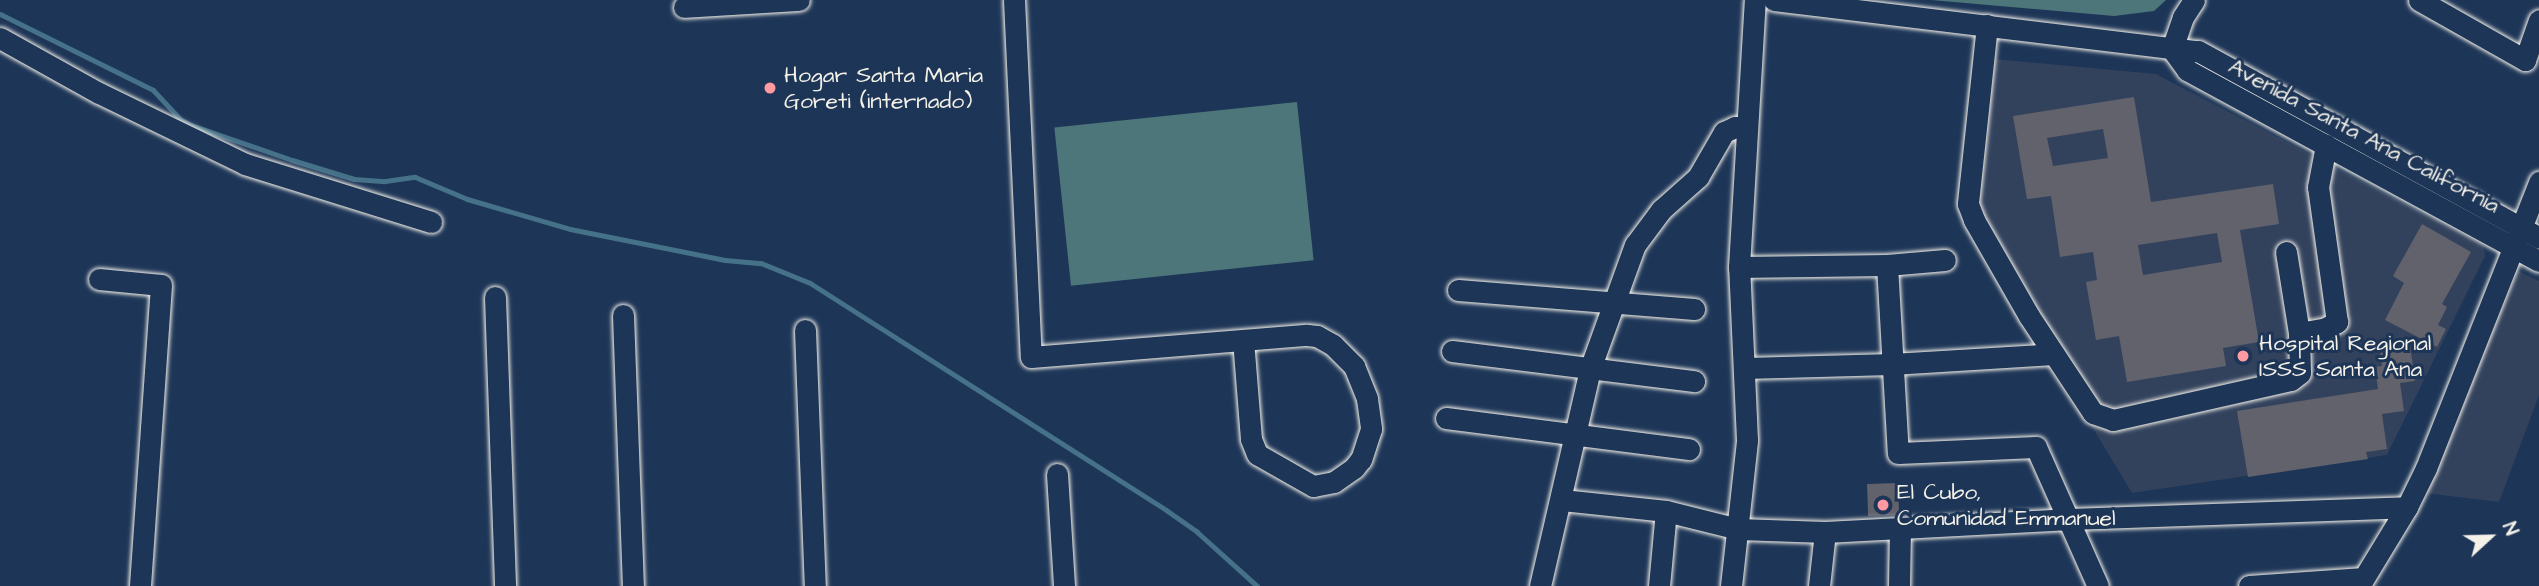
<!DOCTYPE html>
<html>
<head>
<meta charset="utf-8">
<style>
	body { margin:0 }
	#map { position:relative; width:2539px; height:586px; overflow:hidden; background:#1d3557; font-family:"Architects Daughter",sans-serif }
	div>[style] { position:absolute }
	.built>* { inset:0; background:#32425d }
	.green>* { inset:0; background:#4d767b; transform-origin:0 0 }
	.stream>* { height:5px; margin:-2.5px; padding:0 2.5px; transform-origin:2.5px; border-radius:2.5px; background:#457189 }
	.building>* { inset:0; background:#62626c; transform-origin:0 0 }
	.roads { filter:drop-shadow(0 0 2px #f4f1e8) drop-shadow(0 0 2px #f4f1e8) }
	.minor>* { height:21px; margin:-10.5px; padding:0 10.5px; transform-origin:10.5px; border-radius:10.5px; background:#1d3557 }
	.dots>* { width:19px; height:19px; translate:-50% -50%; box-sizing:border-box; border:4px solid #1d3557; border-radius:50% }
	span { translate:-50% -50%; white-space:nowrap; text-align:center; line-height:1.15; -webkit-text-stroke:6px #1d3557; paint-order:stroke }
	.poi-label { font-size:23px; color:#f4f1e8 }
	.left { translate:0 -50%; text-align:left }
	.street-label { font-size:23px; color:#f4f1e8 }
	.north { position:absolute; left:2455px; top:502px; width:70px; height:70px; -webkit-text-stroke:5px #1d3557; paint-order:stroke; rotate:68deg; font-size:19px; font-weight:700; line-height:28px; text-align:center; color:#f4f1e8 }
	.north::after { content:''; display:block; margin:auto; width:24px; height:32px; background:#f4f1e8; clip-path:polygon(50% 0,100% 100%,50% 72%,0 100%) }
</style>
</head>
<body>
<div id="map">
	<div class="built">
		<i style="clip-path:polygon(1972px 57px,2156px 74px,2483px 245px,2485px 256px,2387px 455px,2132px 493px,1957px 203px)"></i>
		<i style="clip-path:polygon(2518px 271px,2539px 281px,2539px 395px,2499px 502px,2425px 493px)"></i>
	</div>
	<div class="green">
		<i style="clip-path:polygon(1931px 0,2166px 0,2154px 11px,2114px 16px)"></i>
		<i style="left:1297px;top:102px;width:159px;height:244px;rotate:84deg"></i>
	</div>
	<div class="stream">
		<i style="left:0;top:14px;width:171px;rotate:26.4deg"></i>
		<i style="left:153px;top:90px;width:41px;rotate:47deg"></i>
		<i style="left:181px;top:120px;width:11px;rotate:27deg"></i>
		<i style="left:191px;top:125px;width:107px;rotate:19.1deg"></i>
		<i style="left:292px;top:160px;width:65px;rotate:17deg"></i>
		<i style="left:354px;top:179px;width:31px;rotate:4deg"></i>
		<i style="left:385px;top:181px;width:30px;rotate:-8deg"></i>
		<i style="left:415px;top:177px;width:56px;rotate:22.9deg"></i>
		<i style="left:467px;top:199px;width:107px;rotate:16.2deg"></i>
		<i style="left:570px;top:229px;width:158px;rotate:11.3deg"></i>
		<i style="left:725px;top:260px;width:36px;rotate:5deg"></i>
		<i style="left:761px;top:263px;width:53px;rotate:22.2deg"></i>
		<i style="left:810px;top:283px;width:422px;rotate:32.5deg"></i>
		<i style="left:1166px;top:510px;width:38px;rotate:35deg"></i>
		<i style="left:1197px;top:532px;width:81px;rotate:42deg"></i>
	</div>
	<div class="building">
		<i style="clip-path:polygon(evenodd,2134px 97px,2151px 202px,2273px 184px,2279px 224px,2240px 230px,2259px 342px,2223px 348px,2226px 366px,2127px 382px,2119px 336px,2096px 340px,2086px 282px,2097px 280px,2093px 252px,2060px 257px,2051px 196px,2027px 199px,2013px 116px,2134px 97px,2103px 129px,2108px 158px,2053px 166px,2047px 138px,2103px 129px,2134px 97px,2217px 233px,2222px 262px,2143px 275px,2138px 245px,2217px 233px)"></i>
		<i style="clip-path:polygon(2422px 224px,2471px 252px,2442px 304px,2447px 307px,2438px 325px,2446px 329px,2437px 347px,2385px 320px,2404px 283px,2393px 276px)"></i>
		<i style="clip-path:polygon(2409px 338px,2415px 381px,2400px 383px,2404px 411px,2382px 414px,2387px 449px,2366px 452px,2368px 459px,2248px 477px,2237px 411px,2378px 389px,2375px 367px,2382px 366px,2379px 342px)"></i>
		<i style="left:1898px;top:483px;width:32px;height:31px;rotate:88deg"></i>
	</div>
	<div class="roads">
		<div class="minor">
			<i style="left:1014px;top:0;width:357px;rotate:87.3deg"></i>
			<i style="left:1031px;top:357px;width:277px;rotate:-4.6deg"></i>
			<i style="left:1307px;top:335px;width:10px;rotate:6deg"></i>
			<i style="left:1317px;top:336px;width:18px;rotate:29deg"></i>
			<i style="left:1333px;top:345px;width:30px;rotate:45deg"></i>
			<i style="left:1354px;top:366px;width:35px;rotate:68deg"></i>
			<i style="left:1367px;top:399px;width:30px;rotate:82deg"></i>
			<i style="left:1371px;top:429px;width:32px;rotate:108deg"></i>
			<i style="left:1361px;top:459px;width:11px;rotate:128deg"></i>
			<i style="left:1354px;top:468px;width:24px;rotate:145deg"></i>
			<i style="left:1334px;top:482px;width:21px;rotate:169deg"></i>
			<i style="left:1313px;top:486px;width:64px;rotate:-150.3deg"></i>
			<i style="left:1257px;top:454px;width:16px;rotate:-112deg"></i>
			<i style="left:1251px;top:439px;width:99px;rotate:-94.6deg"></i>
			<i style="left:1774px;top:0;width:427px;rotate:6.9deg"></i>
			<i style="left:2198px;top:51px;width:389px;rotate:28.7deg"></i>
			<i style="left:2419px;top:0;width:122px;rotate:29.5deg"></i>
			<i style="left:2525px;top:60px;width:42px;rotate:-70.7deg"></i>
			<i style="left:684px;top:7px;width:115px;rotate:-3.5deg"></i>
			<i style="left:1987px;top:25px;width:180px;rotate:96.1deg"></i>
			<i style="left:1968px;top:204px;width:17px;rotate:69deg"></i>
			<i style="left:1974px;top:220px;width:111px;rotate:60.2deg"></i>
			<i style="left:2029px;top:316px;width:116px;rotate:56.6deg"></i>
			<i style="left:2093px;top:413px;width:21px;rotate:19deg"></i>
			<i style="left:2113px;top:420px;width:182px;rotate:-12.7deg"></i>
			<i style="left:2291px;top:380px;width:11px;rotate:-38deg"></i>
			<i style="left:2300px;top:373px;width:40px;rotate:-91.4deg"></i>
			<i style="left:2299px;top:333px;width:82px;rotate:-99.1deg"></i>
			<i style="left:0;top:38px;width:113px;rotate:29.1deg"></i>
			<i style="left:99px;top:93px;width:162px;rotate:25.9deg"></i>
			<i style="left:245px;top:164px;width:195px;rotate:17.3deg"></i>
			<i style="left:2172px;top:49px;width:26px;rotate:54deg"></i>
			<i style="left:2187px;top:70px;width:400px;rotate:28.5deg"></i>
			<i style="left:2172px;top:49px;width:34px;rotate:-71deg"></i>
			<i style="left:2183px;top:17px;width:20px;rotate:-57deg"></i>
			<i style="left:1887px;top:265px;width:58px;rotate:-4.9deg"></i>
			<i style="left:1739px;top:267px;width:148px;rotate:-0.8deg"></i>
			<i style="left:1887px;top:265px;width:188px;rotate:86.7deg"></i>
			<i style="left:1898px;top:453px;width:138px;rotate:-2.5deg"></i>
			<i style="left:2036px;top:447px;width:152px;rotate:66deg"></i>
			<i style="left:99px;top:279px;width:62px;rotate:5.5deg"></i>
			<i style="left:161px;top:285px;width:302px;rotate:94deg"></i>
			<i style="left:1458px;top:290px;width:237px;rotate:4.6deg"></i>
			<i style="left:495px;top:297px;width:289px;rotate:88deg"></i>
			<i style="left:623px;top:315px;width:271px;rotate:87.9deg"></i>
			<i style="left:805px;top:330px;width:256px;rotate:87.8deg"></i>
			<i style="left:2299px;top:333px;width:27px;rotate:-10deg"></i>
			<i style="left:2326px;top:328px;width:13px;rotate:-29deg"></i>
			<i style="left:2337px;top:322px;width:136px;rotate:-98deg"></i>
			<i style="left:2318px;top:187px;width:43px;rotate:-79.2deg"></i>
			<i style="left:1452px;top:351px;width:244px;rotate:7.1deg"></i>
			<i style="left:1745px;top:368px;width:147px;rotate:-1.6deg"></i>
			<i style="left:1892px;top:364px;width:162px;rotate:-3.5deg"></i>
			<i style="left:1446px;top:418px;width:245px;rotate:7.3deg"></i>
			<i style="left:1057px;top:474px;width:112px;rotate:86.4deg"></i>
			<i style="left:1562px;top:500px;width:105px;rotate:6deg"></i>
			<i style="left:1666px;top:511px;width:74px;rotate:14deg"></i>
			<i style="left:1738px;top:529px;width:87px;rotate:2deg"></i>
			<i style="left:1825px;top:532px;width:244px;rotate:-3deg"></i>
			<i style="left:2069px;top:519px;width:338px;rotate:-2deg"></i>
			<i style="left:1540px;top:586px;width:223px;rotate:-77deg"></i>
			<i style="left:1590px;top:369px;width:132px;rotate:-70.1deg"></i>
			<i style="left:1635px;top:245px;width:44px;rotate:-53.4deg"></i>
			<i style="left:1661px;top:210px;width:50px;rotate:-41.7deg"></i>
			<i style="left:1698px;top:177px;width:52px;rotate:-60deg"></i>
			<i style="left:1724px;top:132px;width:12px;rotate:-24deg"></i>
			<i style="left:1735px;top:127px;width:12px"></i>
			<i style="left:1659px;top:586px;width:75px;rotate:-84.7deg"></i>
			<i style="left:1731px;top:586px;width:147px;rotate:-83.7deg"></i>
			<i style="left:1747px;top:440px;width:173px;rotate:-92.6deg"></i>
			<i style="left:1739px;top:267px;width:267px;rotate:-86.6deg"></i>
			<i style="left:1819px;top:586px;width:54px;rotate:-83.7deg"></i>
			<i style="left:1899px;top:586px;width:57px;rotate:-89deg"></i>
			<i style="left:2249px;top:586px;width:115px;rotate:-4deg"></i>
			<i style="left:2359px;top:586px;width:92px;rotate:-58.7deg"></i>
			<i style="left:2407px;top:507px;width:43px;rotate:-64deg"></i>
			<i style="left:2426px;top:468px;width:308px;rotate:-68.4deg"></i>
		</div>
	</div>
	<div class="dots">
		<i style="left:770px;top:88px;background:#ff9aa2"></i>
		<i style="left:2243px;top:356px;background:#ff9aa2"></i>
		<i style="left:1883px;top:505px;background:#ff9aa2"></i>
	</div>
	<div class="poi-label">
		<span class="left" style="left:784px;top:88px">Hogar Santa Maria<br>Goreti (internado)</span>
		<span class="left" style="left:2259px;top:356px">Hospital Regional<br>ISSS Santa Ana</span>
		<span class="left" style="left:1897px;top:505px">El Cubo,<br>Comunidad Emmanuel</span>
	</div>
	<div class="street-label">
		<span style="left:2364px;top:136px;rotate:28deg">Avenida Santa Ana California</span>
	</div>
	<div class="north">N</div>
</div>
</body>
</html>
